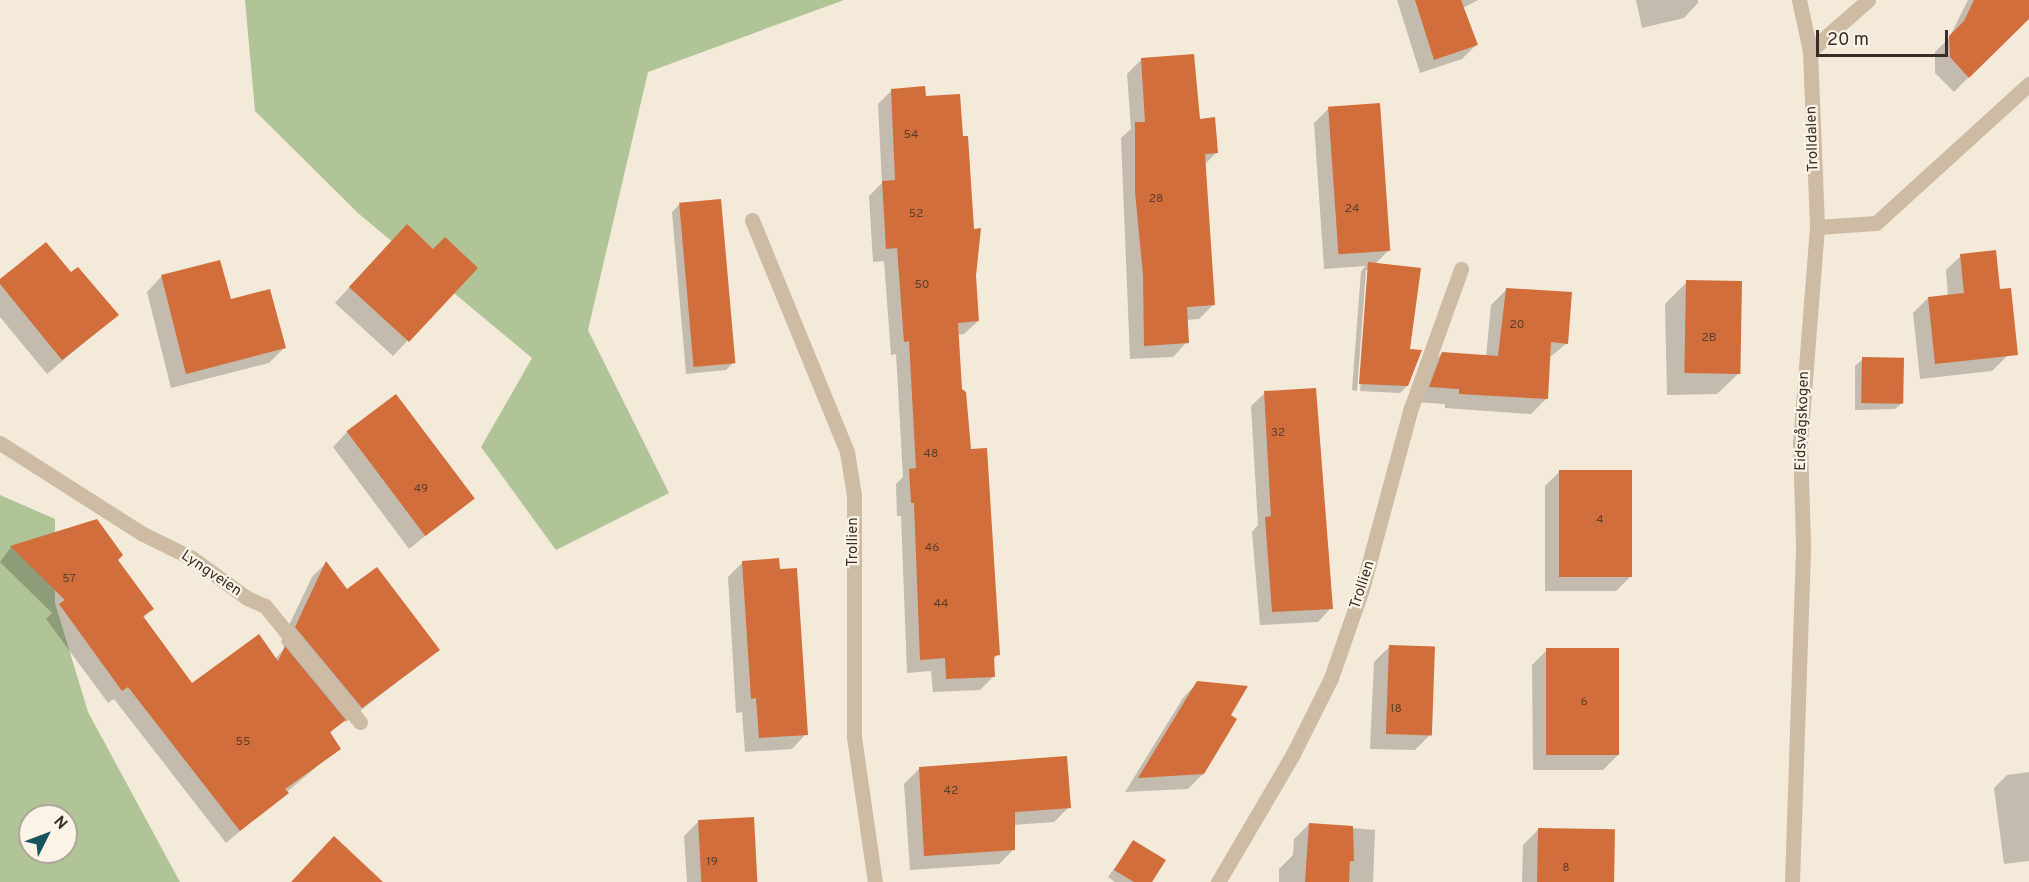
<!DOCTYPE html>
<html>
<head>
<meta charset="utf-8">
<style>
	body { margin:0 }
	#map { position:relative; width:2029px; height:882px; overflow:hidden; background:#f4eada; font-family:Overpass,sans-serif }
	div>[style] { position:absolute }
	.green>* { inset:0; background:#b1c498 }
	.shadow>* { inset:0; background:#0003 }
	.building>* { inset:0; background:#d16e3b; transform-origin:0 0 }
	.street>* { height:15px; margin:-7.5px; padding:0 7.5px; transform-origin:7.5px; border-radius:7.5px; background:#cdbba4 }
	span { translate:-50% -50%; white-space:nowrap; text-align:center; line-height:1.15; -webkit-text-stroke:4.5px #fbf4e6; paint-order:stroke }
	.number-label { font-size:12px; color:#5e3e2c }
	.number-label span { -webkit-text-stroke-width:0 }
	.street-label { font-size:15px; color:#382e27 }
	.north { position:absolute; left:18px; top:804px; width:60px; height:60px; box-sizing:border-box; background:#fbf4e6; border:2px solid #ada59a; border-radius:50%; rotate:48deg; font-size:16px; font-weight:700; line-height:24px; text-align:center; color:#382e27 }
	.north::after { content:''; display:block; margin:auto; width:21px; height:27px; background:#18525d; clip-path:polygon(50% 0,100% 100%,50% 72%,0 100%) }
	.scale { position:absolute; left:1816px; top:30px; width:132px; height:27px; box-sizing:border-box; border:3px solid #382e27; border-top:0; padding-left:8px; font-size:18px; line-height:21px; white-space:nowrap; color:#382e27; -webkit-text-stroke:4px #fbf4e6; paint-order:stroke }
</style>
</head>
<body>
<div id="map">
	<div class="green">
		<i style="clip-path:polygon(245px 0,844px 0,648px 72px,588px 330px,669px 493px,556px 550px,481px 447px,532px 358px,359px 214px,255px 111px)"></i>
		<i style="clip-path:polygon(evenodd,0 495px,55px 519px,55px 603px,88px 712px,180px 882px,0 882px,0 495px,30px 816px,66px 816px,66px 852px,30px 852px,30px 816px)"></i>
	</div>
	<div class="shadow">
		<i style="clip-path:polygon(1397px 0,1478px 0,1463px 8px,1476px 45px,1462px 59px,1420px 73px)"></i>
		<i style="clip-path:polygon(1636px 0,1698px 0,1698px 3px,1684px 18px,1642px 28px)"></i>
		<i style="clip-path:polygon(1968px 0,2025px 0,2029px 15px,1954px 92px,1935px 73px,1935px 52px,1949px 38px)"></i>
		<i style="clip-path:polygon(1142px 59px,1198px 120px,1217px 152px,1204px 165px,1214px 304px,1199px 319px,1186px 320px,1187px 342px,1173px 357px,1130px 359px,1121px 138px,1131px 129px,1127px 74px)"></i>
		<i style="clip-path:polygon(892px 90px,975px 276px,978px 321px,964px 334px,957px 335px,960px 390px,998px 654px,993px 660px,994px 676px,980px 690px,933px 692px,931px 671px,907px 673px,901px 516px,897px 516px,896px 484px,903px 477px,896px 354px,891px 355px,884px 261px,873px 262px,869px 196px,882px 183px,878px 104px)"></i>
		<i style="clip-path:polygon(1329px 108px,1389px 250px,1375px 264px,1408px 350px,1407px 386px,1400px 393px,1360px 391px,1369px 270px,1366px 270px,1357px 391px,1352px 390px,1361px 271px,1366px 266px,1324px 269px,1314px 123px)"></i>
		<i style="clip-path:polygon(680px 204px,733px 363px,726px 370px,686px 374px,672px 212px)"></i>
		<i style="clip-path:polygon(392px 241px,433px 251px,476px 268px,393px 356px,335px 303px)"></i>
		<i style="clip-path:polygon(1961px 256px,2007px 356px,1992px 371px,1920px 379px,1913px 313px,1928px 298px,1948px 296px,1946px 270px)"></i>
		<i style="clip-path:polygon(71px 274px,117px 315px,47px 374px,0 317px,0 281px)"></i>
		<i style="clip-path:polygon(161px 277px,284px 348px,269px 363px,171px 388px,147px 292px)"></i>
		<i style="clip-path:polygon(1686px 283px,1738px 374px,1717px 394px,1667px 395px,1665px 304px)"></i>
		<i style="clip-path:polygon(1506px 290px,1567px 343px,1549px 358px,1546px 399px,1531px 414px,1445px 408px,1445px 404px,1415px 402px,1427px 368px,1442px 353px,1486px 357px,1491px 305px)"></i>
		<i style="clip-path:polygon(1863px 359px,1903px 402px,1895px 409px,1855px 410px,1855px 366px)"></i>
		<i style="clip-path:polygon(1265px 393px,1331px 608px,1318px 622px,1260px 625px,1252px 532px,1258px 525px,1251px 406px)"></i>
		<i style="clip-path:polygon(347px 432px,473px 498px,409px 549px,333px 447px)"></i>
		<i style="clip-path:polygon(1560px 471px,1631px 576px,1616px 591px,1545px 591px,1545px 486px)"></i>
		<i style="clip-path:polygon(97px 521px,116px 560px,152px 609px,143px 618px,191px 685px,275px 659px,285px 648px,281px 642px,312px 577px,326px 563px,347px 591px,438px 650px,346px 722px,344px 720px,329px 734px,339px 748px,226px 843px,114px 699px,108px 703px,46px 619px,52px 613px,0 562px,11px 547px)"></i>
		<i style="clip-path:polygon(743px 562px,806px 734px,792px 749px,745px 752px,742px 712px,736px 713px,728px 577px)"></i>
		<i style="clip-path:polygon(1389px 647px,1430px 735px,1415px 750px,1370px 749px,1374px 662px)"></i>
		<i style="clip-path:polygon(1547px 650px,1618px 755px,1603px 770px,1533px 770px,1532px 665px)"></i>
		<i style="clip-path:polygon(1198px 682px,1229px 716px,1203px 774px,1188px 789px,1125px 792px,1183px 698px)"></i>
		<i style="clip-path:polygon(919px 769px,1069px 807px,1054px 822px,1013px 825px,1014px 849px,999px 864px,910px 870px,904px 784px)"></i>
		<i style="clip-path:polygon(2029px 772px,2029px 861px,2004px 864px,1994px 788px,2007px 775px)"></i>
		<i style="clip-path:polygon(699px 821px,756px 882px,687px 882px,684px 836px)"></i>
		<i style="clip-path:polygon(1309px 824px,1375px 830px,1373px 882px,1279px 882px,1279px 869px,1293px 855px,1294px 839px)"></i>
		<i style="clip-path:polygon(1538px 830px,1613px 882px,1522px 882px,1523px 845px)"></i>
		<i style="clip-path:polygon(1133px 842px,1150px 882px,1115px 882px,1108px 877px)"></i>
	</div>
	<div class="building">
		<i style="clip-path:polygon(1415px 0,1461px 0,1478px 45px,1434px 60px)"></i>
		<i style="clip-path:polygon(1974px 0,2029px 0,2029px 19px,1969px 78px,1950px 57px,1949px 36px,1964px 21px)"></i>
		<i style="clip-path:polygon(1194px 54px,1200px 119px,1215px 117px,1218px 153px,1205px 154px,1215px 305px,1187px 307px,1189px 343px,1144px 346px,1143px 275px,1135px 192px,1135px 122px,1145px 122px,1141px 58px)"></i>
		<i style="clip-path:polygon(925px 86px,926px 96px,960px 94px,963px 136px,968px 136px,974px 229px,981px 228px,976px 276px,979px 321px,958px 323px,962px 389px,966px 392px,971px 449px,987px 448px,1000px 655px,994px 656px,995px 677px,946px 679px,945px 658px,920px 660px,914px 503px,911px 503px,909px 469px,916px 468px,909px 341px,904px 342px,897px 248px,886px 249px,882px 181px,895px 180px,891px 89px)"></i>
		<i style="left:1380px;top:103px;width:148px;height:52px;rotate:86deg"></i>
		<i style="left:721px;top:199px;width:165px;height:42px;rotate:85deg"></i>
		<i style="clip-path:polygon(407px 224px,433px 249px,445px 237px,478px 268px,409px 342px,349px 287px)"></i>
		<i style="clip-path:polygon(46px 242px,71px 272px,78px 267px,119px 315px,62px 360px,0 284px,0 279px)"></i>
		<i style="clip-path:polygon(1996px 250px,2000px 289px,2011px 288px,2018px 355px,1935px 364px,1928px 297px,1964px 293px,1960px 254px)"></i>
		<i style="clip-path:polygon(220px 260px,231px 299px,270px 289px,286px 348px,186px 374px,161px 275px)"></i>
		<i style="clip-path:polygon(1368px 262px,1421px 268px,1410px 349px,1422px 350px,1408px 386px,1359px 384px)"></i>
		<i style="left:1742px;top:281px;width:93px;height:56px;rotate:91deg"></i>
		<i style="clip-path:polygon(1506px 288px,1572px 292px,1568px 344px,1551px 342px,1548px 399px,1459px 394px,1459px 389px,1429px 387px,1442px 352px,1498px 356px)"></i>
		<i style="left:1862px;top:357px;width:42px;height:46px;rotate:1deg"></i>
		<i style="clip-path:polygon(1316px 388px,1333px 609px,1272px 612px,1265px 517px,1271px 516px,1264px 391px)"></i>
		<i style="left:396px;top:394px;width:131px;height:62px;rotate:53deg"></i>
		<i style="left:1559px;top:470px;width:73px;height:107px"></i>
		<i style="clip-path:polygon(97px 519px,123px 555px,118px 560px,154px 609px,143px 616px,192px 683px,259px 634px,278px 661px,285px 646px,346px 720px,330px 732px,341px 749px,285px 789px,289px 793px,240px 831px,128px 687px,122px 691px,59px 604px,65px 600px,10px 546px)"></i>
		<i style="clip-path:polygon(779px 558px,780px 569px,797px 568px,808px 735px,759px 738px,756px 698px,751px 699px,742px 561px)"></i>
		<i style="clip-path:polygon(326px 561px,347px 589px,377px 567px,440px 650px,362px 708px,295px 627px)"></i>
		<i style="left:1389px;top:645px;width:46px;height:89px;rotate:2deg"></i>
		<i style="left:1546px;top:648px;width:73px;height:107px"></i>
		<i style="clip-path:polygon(1197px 681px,1248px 686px,1231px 715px,1237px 719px,1204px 774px,1138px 778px)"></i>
		<i style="clip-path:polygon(1067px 756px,1071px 808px,1015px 812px,1015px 850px,924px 856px,919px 767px)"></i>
		<i style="left:754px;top:817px;width:65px;height:56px;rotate:87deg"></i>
		<i style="clip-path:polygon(1309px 823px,1353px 826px,1354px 861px,1350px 861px,1349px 882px,1305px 882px)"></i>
		<i style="left:1538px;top:828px;width:77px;height:54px;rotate:1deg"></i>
		<i style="clip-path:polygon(334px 836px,383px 882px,291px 882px)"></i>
		<i style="clip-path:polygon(1133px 840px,1166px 860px,1152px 882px,1134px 882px,1114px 870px)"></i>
	</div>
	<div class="street">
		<i style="left:1799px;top:0;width:52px;rotate:77.8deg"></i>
		<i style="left:1810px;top:51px;width:176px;rotate:87.7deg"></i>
		<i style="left:1810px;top:51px;width:77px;rotate:-41.3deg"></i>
		<i style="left:752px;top:220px;width:251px;rotate:67.7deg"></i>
		<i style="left:847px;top:452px;width:44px;rotate:80.8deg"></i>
		<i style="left:854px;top:495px;width:242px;rotate:90deg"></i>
		<i style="left:854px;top:737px;width:147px;rotate:81.8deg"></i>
		<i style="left:0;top:443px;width:169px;rotate:32.5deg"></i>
		<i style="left:143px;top:534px;width:55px;rotate:26.1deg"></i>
		<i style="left:192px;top:558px;width:68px;rotate:36deg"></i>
		<i style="left:247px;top:598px;width:20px;rotate:24deg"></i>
		<i style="left:265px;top:606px;width:150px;rotate:50.7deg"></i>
		<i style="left:1218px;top:882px;width:148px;rotate:-59.6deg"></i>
		<i style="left:1293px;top:754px;width:85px;rotate:-63.4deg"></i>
		<i style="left:1331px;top:678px;width:94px;rotate:-70.8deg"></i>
		<i style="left:1362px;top:589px;width:188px;rotate:-74.9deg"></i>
		<i style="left:1411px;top:408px;width:148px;rotate:-70.2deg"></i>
		<i style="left:1792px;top:882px;width:339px;rotate:-88.1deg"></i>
		<i style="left:1803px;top:543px;width:100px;rotate:-91.7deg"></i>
		<i style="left:1800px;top:443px;width:217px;rotate:-85.5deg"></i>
		<i style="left:1817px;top:227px;width:59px;rotate:-3.9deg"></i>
		<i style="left:1876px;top:223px;width:207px;rotate:-42.3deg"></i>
	</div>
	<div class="number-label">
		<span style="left:911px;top:136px">54</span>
		<span style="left:1156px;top:200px">28</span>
		<span style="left:1352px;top:210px">24</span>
		<span style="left:916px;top:215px">52</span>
		<span style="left:922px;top:286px">50</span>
		<span style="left:1517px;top:326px">20</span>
		<span style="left:1709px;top:339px">2B</span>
		<span style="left:1278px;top:434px">32</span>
		<span style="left:931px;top:455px">48</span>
		<span style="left:421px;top:490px">49</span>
		<span style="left:1600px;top:521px">4</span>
		<span style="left:932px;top:549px">46</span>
		<span style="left:69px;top:580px">57</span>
		<span style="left:941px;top:605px">44</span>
		<span style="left:1584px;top:703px">6</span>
		<span style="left:1396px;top:710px">18</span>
		<span style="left:243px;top:743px">55</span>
		<span style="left:951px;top:792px">42</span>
		<span style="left:712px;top:863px">19</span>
		<span style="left:1566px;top:869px">8</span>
	</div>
	<div class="street-label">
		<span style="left:1813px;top:139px;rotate:-92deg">Trolldalen</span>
		<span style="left:1803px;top:421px;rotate:-88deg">Eidsvågskogen</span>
		<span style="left:854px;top:542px;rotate:-90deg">Trollien</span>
		<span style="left:211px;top:574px;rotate:34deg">Lyngveien</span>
		<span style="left:1363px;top:585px;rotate:-72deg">Trollien</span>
	</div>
	<div class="north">N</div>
	<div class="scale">20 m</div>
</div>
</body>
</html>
